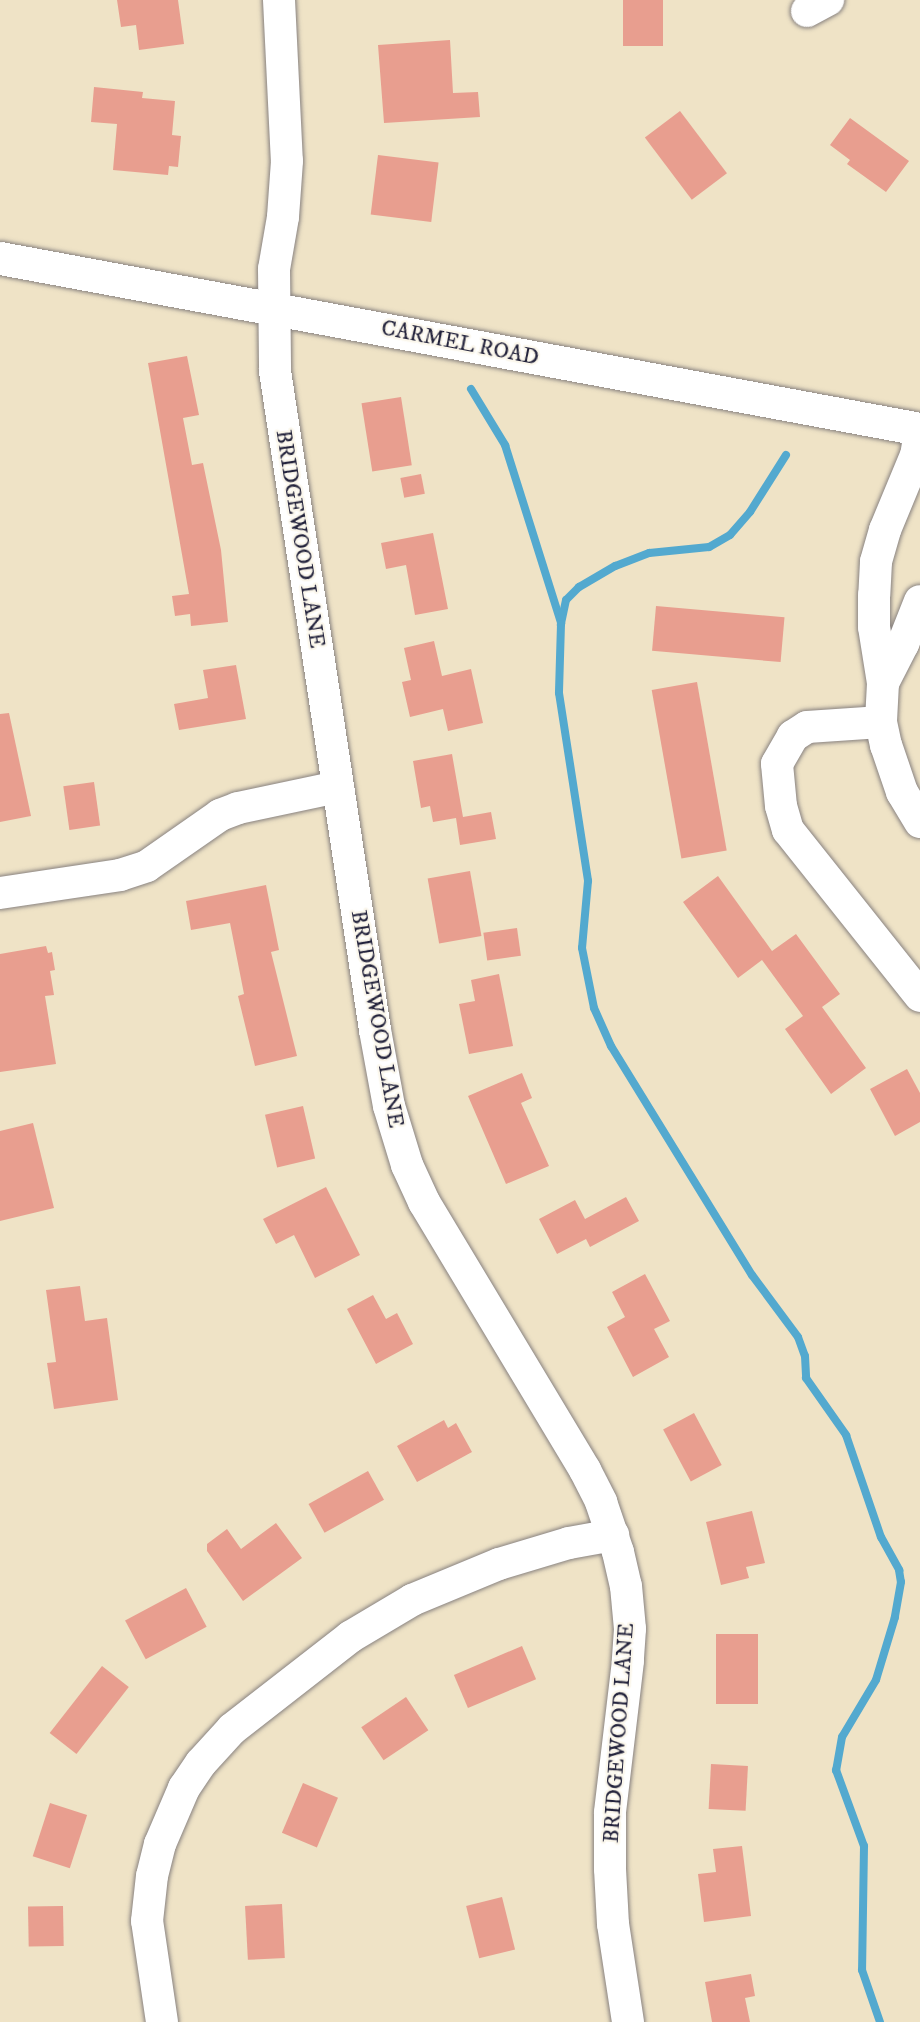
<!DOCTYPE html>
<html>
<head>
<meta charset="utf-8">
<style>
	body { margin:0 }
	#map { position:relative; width:920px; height:2022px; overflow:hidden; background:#efe3c6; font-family:"IM FELL DW Pica",serif }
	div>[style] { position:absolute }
	.stream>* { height:8px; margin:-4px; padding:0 4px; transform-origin:4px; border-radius:4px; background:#53a9cf }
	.building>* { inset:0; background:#e89e8f; transform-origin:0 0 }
	.roads { filter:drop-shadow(0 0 2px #888280) drop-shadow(0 0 2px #888280) }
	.minor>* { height:32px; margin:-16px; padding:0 16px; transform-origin:16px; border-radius:16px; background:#fff }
	.major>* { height:33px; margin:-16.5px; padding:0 16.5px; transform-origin:16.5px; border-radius:16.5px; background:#fff }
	span { translate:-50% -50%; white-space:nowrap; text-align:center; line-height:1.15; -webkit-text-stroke:4.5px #fbf7ec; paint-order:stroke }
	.street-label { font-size:22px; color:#22223b }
</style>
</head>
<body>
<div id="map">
	<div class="stream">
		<i style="left:471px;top:389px;width:66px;rotate:58.7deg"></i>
		<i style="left:505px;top:445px;width:187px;rotate:72.5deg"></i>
		<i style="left:786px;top:455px;width:67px;rotate:122.3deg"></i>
		<i style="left:750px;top:512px;width:30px;rotate:131deg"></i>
		<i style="left:730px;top:535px;width:24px;rotate:150deg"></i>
		<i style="left:709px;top:547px;width:60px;rotate:174.3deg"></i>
		<i style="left:649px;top:553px;width:36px;rotate:159deg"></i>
		<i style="left:615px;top:566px;width:42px;rotate:149.7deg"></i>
		<i style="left:579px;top:587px;width:18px;rotate:135deg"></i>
		<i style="left:566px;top:600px;width:25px;rotate:102deg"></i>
		<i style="left:561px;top:624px;width:69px;rotate:91.7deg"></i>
		<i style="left:559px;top:693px;width:190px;rotate:81.2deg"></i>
		<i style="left:588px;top:881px;width:67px;rotate:95.1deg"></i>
		<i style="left:582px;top:948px;width:61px;rotate:78.7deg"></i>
		<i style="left:594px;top:1008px;width:42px;rotate:65.9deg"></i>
		<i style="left:611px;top:1046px;width:269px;rotate:58.4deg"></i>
		<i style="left:752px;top:1275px;width:77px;rotate:53.4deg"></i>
		<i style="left:798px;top:1337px;width:20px;rotate:70deg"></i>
		<i style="left:805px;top:1356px;width:22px;rotate:87deg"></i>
		<i style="left:806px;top:1378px;width:70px;rotate:54.9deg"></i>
		<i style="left:846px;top:1435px;width:108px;rotate:71.1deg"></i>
		<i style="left:881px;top:1537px;width:38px;rotate:61deg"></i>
		<i style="left:899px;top:1570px;width:12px;rotate:81deg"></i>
		<i style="left:901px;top:1582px;width:36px;rotate:100deg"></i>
		<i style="left:895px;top:1617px;width:66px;rotate:106.8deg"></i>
		<i style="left:876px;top:1680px;width:66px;rotate:120.8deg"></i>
		<i style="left:842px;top:1737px;width:34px;rotate:100deg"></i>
		<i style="left:836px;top:1770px;width:81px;rotate:69.8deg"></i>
		<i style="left:864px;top:1846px;width:124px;rotate:90.9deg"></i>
		<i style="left:862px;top:1970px;width:55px;rotate:70.9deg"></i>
	</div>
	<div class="building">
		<i style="clip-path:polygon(117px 0,178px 0,184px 44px,139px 50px,136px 25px,121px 27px)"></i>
		<i style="left:623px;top:0;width:40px;height:46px"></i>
		<i style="clip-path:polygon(450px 40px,453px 93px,478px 92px,480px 117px,384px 123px,378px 45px)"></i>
		<i style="clip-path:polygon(94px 87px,143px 92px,142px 98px,175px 101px,172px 135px,181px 136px,178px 167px,169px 166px,168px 175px,113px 170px,117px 124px,91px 122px)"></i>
		<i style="left:680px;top:111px;width:78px;height:44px;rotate:53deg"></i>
		<i style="clip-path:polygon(850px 118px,909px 161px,886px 192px,847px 164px,850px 160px,830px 145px)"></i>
		<i style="left:378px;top:155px;width:61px;height:60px;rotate:7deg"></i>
		<i style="clip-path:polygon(187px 356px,199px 415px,183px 418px,192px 465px,203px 463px,221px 550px,228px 622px,191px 626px,190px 614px,175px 616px,172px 596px,189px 594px,148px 363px)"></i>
		<i style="left:401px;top:397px;width:69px;height:40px;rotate:81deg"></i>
		<i style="left:421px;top:474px;width:20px;height:21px;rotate:79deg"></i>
		<i style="clip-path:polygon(433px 533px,448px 609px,415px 615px,406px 565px,386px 569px,381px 543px)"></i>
		<i style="left:656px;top:606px;width:129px;height:45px;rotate:5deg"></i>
		<i style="clip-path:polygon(434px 641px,442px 676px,471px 669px,483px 723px,448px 731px,443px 709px,410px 717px,402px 682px,411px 680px,404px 648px)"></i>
		<i style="clip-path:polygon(236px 665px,246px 719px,179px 730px,174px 704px,208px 698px,203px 670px)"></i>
		<i style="left:697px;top:682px;width:171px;height:46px;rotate:80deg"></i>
		<i style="clip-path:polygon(9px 713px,31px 816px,0 822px,0 714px)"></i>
		<i style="clip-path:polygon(452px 754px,463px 817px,491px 812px,496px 839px,460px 845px,456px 818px,433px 822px,430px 806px,421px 808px,413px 761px)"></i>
		<i style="left:94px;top:782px;width:44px;height:31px;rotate:82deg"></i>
		<i style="left:470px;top:871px;width:66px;height:43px;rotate:80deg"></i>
		<i style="clip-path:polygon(718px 876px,772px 951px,796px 934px,840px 994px,822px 1007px,866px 1068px,831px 1094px,785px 1029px,803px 1016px,762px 960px,738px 978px,683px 902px)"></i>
		<i style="clip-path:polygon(266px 885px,279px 950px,271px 952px,297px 1056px,255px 1066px,238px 996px,244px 994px,230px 923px,191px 930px,186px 901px)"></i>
		<i style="left:517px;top:928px;width:28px;height:34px;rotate:82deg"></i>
		<i style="clip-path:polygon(46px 946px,48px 953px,52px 952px,55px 970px,50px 971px,54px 995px,45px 996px,56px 1064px,0 1072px,0 954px)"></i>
		<i style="clip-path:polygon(499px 974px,513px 1046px,469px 1054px,459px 1004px,475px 1001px,471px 980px)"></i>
		<i style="clip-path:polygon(907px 1069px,920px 1093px,920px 1122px,895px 1136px,870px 1089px)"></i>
		<i style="clip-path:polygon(522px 1073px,532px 1098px,521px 1103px,549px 1166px,506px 1184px,468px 1096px)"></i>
		<i style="left:303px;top:1106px;width:54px;height:39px;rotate:77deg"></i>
		<i style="clip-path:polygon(33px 1123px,54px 1208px,0 1221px,0 1131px)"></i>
		<i style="clip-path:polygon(326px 1187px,360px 1255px,315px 1278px,294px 1235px,276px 1244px,263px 1219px)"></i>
		<i style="clip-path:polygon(626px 1197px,639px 1221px,590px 1247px,586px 1239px,557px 1254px,539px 1219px,575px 1200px,585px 1219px)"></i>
		<i style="clip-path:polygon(645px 1274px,670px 1321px,654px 1329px,669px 1357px,633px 1377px,607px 1327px,625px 1317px,612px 1292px)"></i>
		<i style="clip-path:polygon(80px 1286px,85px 1321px,107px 1318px,118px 1400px,54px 1409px,47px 1363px,56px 1362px,46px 1290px)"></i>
		<i style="clip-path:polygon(373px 1295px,386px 1319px,397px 1313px,413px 1344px,376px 1364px,347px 1309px)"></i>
		<i style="left:694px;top:1413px;width:59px;height:35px;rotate:62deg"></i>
		<i style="clip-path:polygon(444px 1420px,448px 1428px,456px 1423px,472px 1452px,417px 1482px,397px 1446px)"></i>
		<i style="left:368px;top:1471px;width:33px;height:68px;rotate:61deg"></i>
		<i style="clip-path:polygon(752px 1511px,765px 1563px,746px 1567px,749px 1578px,721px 1585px,706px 1522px)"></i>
		<i style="clip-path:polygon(276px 1523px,302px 1558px,243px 1601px,207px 1551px,207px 1544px,227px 1529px,241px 1549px)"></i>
		<i style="left:186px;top:1588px;width:44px;height:69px;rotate:62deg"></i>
		<i style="left:716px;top:1634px;width:42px;height:70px"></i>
		<i style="left:522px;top:1646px;width:36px;height:74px;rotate:67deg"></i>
		<i style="left:102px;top:1666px;width:34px;height:85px;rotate:38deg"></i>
		<i style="left:406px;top:1697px;width:40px;height:54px;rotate:56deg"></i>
		<i style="left:711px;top:1764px;width:37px;height:45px;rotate:3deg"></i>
		<i style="left:303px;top:1783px;width:38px;height:54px;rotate:23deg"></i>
		<i style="left:50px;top:1803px;width:39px;height:56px;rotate:18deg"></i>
		<i style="clip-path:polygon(742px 1846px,751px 1916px,704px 1922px,698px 1874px,716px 1872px,713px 1849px)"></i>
		<i style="left:502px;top:1897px;width:54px;height:37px;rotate:76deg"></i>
		<i style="left:282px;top:1904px;width:54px;height:37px;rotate:87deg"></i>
		<i style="left:63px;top:1906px;width:40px;height:35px;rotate:89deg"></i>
		<i style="clip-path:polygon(751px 1974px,755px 1996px,745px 1998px,750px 2022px,712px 2022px,705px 1982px)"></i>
	</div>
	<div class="roads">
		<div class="minor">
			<i style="left:279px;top:0;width:161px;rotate:87.2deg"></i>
			<i style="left:287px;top:161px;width:56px;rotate:94.1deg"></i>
			<i style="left:283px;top:217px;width:53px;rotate:99.8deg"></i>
			<i style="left:274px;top:269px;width:102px;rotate:89.4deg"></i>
			<i style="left:275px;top:371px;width:667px;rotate:81.37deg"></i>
			<i style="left:375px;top:1030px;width:77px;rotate:79.6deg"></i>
			<i style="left:389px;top:1106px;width:62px;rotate:73deg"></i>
			<i style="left:407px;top:1165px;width:41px;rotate:65.3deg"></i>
			<i style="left:424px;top:1202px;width:313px;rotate:59deg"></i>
			<i style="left:585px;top:1470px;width:36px;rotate:63deg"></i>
			<i style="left:601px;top:1502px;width:53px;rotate:71.2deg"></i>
			<i style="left:618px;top:1552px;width:35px;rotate:77deg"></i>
			<i style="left:626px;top:1586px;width:43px;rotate:84.7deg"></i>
			<i style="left:630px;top:1629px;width:32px;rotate:94deg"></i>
			<i style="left:628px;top:1661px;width:153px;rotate:96.8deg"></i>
			<i style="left:610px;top:1813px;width:56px;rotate:90deg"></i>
			<i style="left:610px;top:1869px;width:55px;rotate:86.9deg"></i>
			<i style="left:613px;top:1924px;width:99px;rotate:81.3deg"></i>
			<i style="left:807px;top:11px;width:24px;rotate:-28deg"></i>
			<i style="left:920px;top:431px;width:24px;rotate:99deg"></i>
			<i style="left:916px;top:455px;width:81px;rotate:112.5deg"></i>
			<i style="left:885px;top:530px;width:33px;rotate:106deg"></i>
			<i style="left:876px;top:562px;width:33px;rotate:93deg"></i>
			<i style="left:874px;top:595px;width:32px;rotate:90deg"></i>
			<i style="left:874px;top:627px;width:57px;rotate:80.9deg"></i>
			<i style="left:883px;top:683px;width:39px;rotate:93deg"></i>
			<i style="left:881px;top:722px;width:24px;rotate:78deg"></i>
			<i style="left:886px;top:745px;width:50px;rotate:71.2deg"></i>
			<i style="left:902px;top:792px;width:35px;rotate:59deg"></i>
			<i style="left:883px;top:683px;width:44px;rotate:-62.9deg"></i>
			<i style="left:903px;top:644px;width:46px;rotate:-68.4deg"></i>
			<i style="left:881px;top:722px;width:74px;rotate:176.1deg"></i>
			<i style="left:807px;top:727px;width:17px;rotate:147deg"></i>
			<i style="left:793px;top:736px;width:32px;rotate:120deg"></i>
			<i style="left:777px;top:764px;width:42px;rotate:84.6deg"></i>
			<i style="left:781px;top:806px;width:25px;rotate:74deg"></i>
			<i style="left:788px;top:830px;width:212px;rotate:51.5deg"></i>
			<i style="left:0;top:893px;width:121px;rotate:-8.5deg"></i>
			<i style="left:120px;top:875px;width:28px;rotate:-18deg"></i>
			<i style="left:147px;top:866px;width:89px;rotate:-34.9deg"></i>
			<i style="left:220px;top:815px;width:19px;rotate:-21deg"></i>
			<i style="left:238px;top:808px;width:102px;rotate:-11.9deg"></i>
			<i style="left:162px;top:2022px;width:102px;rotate:-98.4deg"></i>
			<i style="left:147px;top:1921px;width:45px;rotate:-83.7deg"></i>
			<i style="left:152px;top:1876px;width:33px;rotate:-76deg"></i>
			<i style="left:160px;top:1844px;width:61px;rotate:-66.8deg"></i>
			<i style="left:184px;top:1788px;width:30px;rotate:-56deg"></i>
			<i style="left:201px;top:1763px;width:46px;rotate:-47.6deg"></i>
			<i style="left:232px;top:1729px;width:150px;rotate:-37.9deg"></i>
			<i style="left:350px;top:1637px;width:72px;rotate:-30.8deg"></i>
			<i style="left:412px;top:1600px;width:94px;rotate:-22.5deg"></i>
			<i style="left:499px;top:1564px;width:73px;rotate:-16.7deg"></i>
			<i style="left:569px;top:1543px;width:45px;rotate:-10.3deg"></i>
		</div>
		<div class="major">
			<i style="left:0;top:258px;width:936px;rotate:10.53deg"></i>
		</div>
	</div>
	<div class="street-label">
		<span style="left:460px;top:343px;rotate:11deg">CARMEL ROAD</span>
		<span style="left:300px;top:539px;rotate:81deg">BRIDGEWOOD LANE</span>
		<span style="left:377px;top:1019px;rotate:80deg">BRIDGEWOOD LANE</span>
		<span style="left:619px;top:1733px;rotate:-86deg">BRIDGEWOOD LANE</span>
	</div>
</div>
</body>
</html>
